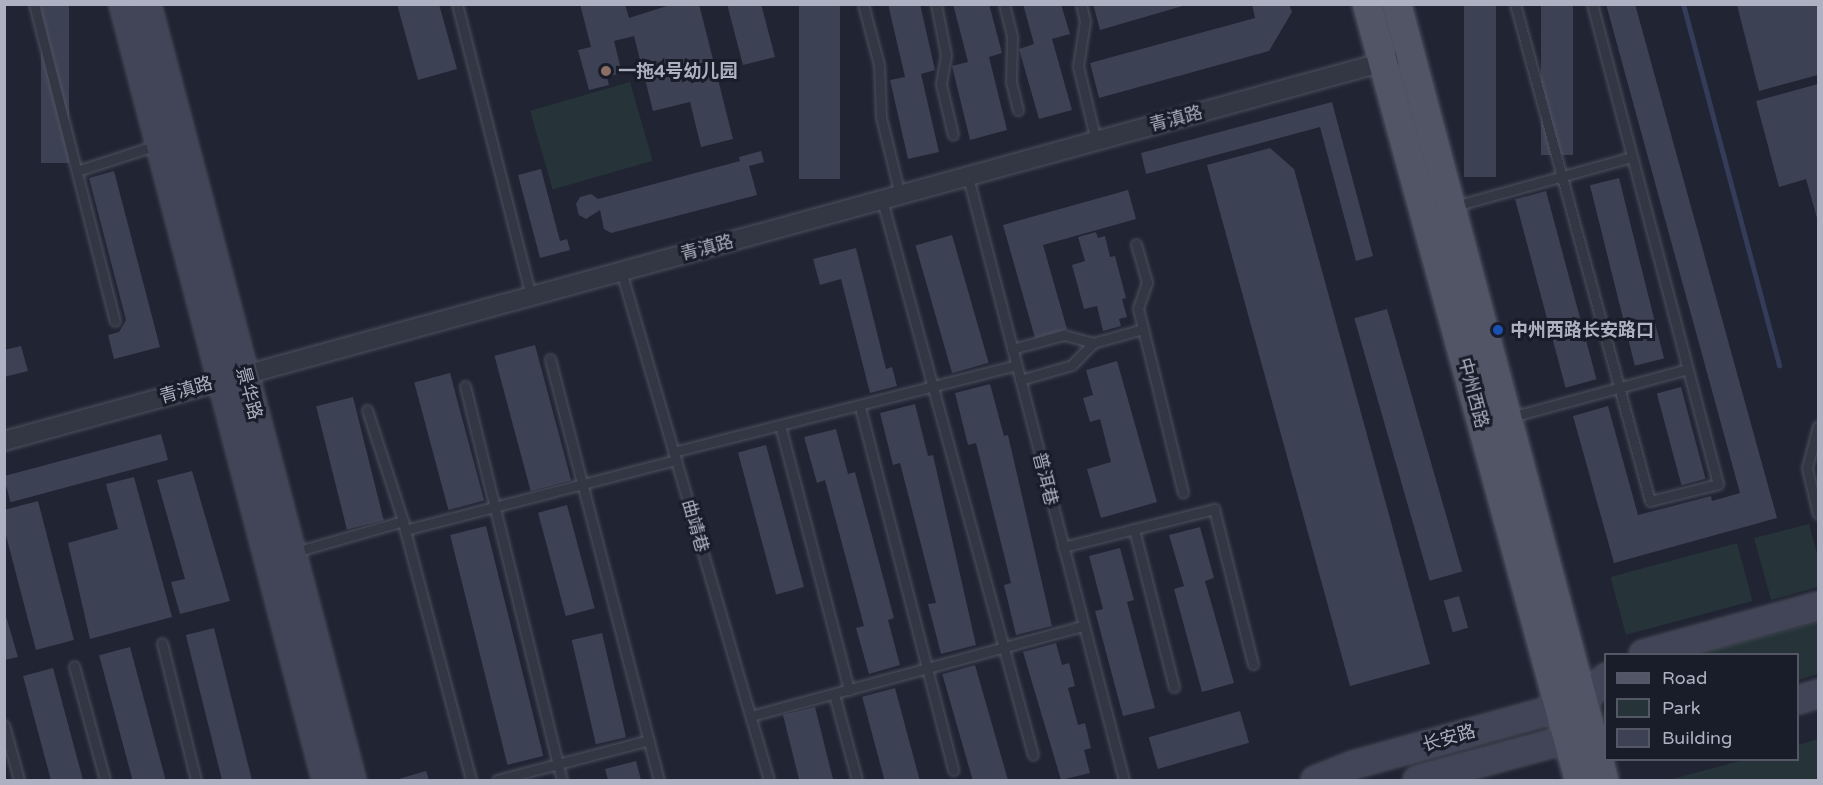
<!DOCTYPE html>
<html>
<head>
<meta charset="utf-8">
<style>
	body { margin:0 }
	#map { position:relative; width:1823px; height:785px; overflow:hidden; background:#202433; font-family:"Varela Round","Noto Sans SC",sans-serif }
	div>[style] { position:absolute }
	.green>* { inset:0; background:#263439; transform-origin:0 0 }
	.stream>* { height:5px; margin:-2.5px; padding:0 2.5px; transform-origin:2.5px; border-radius:2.5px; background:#353c5a }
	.building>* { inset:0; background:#3c4154; transform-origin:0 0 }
	.roads { filter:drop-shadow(0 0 2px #4e515f) drop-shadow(0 0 2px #4e515f) }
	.lane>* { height:9px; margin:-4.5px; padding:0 4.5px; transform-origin:4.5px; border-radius:4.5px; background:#333744 }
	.street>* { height:18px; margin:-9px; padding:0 9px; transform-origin:9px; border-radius:9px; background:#333744 }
	.secondary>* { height:26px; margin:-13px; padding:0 13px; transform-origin:13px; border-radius:13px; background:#424557 }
	.primary>* { height:28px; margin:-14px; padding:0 14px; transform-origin:14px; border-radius:14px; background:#515565 }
	.dots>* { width:16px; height:16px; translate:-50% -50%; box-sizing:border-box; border:3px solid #191c29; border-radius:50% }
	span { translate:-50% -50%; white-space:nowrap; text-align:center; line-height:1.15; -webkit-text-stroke:6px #191c29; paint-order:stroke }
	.poi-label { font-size:18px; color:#adb1c1; font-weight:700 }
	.left { translate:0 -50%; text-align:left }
	.street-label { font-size:18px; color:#adb1c1 }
	.frame { position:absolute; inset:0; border:6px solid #adb1c1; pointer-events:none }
	.legend { position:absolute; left:1604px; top:653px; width:195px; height:108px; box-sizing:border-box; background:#191c29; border:2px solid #545866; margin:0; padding:8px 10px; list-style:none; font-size:18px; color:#adb1c1 }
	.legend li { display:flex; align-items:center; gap:12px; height:30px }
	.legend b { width:30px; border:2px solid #545866 }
</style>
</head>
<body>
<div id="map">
	<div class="green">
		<i style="left:630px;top:82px;width:82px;height:104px;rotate:74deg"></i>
		<i style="clip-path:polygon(1809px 524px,1818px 557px,1818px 587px,1771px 600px,1754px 538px)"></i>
		<i style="left:1737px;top:543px;width:60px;height:131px;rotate:75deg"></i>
		<i style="clip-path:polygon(1818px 622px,1818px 674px,1798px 680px,1798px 654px,1698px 654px)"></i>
		<i style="clip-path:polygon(1818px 739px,1818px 780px,1668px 780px,1744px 760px,1798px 760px,1798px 745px)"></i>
	</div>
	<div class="stream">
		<i style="left:1683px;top:4px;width:374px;rotate:75.1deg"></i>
	</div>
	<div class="building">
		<i style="left:41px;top:4px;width:28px;height:159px"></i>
		<i style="clip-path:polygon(397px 4px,439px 4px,457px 69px,418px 80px)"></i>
		<i style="clip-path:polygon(580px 4px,625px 4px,629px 18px,673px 4px,699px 4px,733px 139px,701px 147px,690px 102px,653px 111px,634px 36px,614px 41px,622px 73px,607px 77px,609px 85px,589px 90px,578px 50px,591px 47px)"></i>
		<i style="clip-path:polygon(727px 4px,761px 4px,775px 57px,743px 65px)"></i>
		<i style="left:799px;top:4px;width:41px;height:175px"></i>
		<i style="clip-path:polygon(888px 4px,920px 4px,935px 70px,921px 74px,939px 152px,908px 159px,890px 80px,905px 77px)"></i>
		<i style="clip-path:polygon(953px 4px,989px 4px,1002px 53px,989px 57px,1007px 130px,970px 140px,952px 66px,968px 62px)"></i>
		<i style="clip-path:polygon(1023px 4px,1061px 4px,1070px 34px,1052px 39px,1072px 110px,1039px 119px,1019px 49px,1034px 44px)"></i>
		<i style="clip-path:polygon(1093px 4px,1186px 4px,1186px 5px,1100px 30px)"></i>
		<i style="clip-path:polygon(1252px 4px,1289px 4px,1292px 12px,1269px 51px,1099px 98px,1090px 63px,1255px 18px)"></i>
		<i style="left:1464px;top:4px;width:32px;height:173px"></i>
		<i style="left:1541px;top:4px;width:32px;height:151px"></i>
		<i style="clip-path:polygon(1606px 4px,1635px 4px,1777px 518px,1614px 563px,1573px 416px,1608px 406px,1638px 515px,1711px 496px,1712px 501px,1740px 493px)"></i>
		<i style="clip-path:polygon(1737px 5px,1818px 5px,1818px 75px,1759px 91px)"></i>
		<i style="clip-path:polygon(1818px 84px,1818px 217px,1817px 218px,1806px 179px,1779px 187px,1756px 101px)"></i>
		<i style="clip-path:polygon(1332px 102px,1373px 256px,1356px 261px,1320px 127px,1146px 174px,1141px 153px)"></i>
		<i style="clip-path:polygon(1270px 148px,1294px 169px,1430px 664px,1350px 686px,1207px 165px)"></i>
		<i style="clip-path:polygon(761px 151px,764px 162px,749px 166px,757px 195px,611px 233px,604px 229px,600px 210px,586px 219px,579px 215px,576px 204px,580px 197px,591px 194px,598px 199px,740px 161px,739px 157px)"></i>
		<i style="clip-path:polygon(541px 169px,560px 241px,567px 239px,570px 250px,540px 258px,518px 175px)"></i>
		<i style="clip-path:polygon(114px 171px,160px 347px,114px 359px,108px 335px,119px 332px,126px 320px,89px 178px)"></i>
		<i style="left:1619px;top:178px;width:186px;height:30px;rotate:76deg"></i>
		<i style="clip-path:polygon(1128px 190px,1136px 219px,1043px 245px,1067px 329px,1035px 338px,1003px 225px)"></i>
		<i style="left:1546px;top:191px;width:195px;height:32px;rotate:75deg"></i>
		<i style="clip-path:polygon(1096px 232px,1098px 238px,1105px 236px,1110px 257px,1115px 256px,1126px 298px,1122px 299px,1127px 317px,1119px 319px,1121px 326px,1103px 331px,1097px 306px,1084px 309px,1072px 265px,1085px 261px,1078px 237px)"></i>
		<i style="left:952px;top:235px;width:133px;height:38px;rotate:74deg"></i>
		<i style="clip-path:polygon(856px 248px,886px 369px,892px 367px,897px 386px,870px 393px,841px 279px,820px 285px,813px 259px)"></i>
		<i style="left:1387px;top:309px;width:273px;height:34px;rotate:74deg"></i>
		<i style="left:535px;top:345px;width:140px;height:42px;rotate:75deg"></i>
		<i style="clip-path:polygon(21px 346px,28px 371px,4px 377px,4px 350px)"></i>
		<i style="clip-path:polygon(1117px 361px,1157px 502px,1101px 518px,1087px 469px,1111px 462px,1100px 419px,1090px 422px,1083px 398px,1093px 395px,1086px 370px)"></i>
		<i style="left:450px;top:373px;width:132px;height:37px;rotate:75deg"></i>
		<i style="clip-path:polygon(990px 384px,1004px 436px,1008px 435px,1052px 626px,1016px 635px,1004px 585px,1011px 583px,976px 443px,968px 445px,955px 393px)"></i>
		<i style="left:1681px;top:387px;width:95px;height:25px;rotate:75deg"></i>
		<i style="left:353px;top:397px;width:127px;height:38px;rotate:76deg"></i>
		<i style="clip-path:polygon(915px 404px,928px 456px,933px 455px,976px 645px,941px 654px,928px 604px,936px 603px,900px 463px,893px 465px,880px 413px)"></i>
		<i style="clip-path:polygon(836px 429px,848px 474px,855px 472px,894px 618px,888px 620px,900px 665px,869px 674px,856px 628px,864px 626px,825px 480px,817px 483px,804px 437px)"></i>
		<i style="left:161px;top:434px;width:27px;height:163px;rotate:75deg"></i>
		<i style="left:766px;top:445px;width:147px;height:29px;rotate:75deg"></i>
		<i style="clip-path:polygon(192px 471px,230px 601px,180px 614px,171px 582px,185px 579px,157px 480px)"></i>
		<i style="clip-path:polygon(134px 477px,172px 617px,90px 639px,68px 543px,118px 529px,106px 484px)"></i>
		<i style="clip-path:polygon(38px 501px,74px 640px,36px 650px,4px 528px,4px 510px)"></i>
		<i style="left:567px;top:505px;width:107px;height:30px;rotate:75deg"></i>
		<i style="left:486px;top:526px;width:237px;height:37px;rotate:76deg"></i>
		<i style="clip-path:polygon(1200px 527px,1214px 578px,1205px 581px,1234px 683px,1202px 692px,1174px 589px,1184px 586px,1169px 535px)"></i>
		<i style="clip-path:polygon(1120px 548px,1134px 600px,1127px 602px,1155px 708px,1123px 716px,1095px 611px,1103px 609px,1089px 556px)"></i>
		<i style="left:1459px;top:596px;width:33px;height:16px;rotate:74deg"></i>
		<i style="clip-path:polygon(5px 613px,18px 657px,5px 660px)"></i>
		<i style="left:214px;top:628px;width:157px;height:29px;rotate:76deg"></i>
		<i style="left:602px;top:633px;width:107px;height:31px;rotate:77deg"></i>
		<i style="clip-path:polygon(1056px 643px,1062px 665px,1069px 663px,1075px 686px,1068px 688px,1078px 725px,1085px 723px,1091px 748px,1084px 750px,1090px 773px,1061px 780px,1023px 652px)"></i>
		<i style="left:130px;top:647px;width:138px;height:32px;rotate:75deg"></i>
		<i style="left:975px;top:665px;width:120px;height:34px;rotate:74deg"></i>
		<i style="left:53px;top:668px;width:116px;height:31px;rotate:75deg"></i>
		<i style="left:895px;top:688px;width:95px;height:34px;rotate:75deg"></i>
		<i style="left:815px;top:707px;width:75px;height:33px;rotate:76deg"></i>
		<i style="left:1240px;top:711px;width:33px;height:95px;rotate:74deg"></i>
		<i style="clip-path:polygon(636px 761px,641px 780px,608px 780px,605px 769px)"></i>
		<i style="clip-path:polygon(426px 771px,429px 780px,395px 780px)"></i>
	</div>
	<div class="roads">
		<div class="lane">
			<i style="left:34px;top:4px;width:327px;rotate:75.7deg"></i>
			<i style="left:457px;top:4px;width:302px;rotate:75.8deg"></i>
			<i style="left:863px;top:4px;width:63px;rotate:75.3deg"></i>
			<i style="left:879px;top:65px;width:52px;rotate:87.8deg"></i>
			<i style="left:881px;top:117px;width:80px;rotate:76.3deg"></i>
			<i style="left:936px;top:4px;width:52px;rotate:78.9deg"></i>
			<i style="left:946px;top:55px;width:29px;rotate:100deg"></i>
			<i style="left:941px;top:84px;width:52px;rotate:76.8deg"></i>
			<i style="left:1004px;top:4px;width:33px;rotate:76deg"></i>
			<i style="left:1012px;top:36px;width:46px;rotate:91.2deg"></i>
			<i style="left:1011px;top:82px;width:29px;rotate:76deg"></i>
			<i style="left:1081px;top:4px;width:17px;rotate:77deg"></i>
			<i style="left:1085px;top:21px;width:46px;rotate:98.8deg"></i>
			<i style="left:1078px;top:66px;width:77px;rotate:76.5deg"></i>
			<i style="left:1515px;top:4px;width:515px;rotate:74.8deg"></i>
			<i style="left:1650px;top:501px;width:70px;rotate:-14deg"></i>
			<i style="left:1718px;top:484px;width:496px;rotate:-104.7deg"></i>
			<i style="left:77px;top:171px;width:84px;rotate:-18deg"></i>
			<i style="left:968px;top:177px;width:623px;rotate:75.5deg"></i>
			<i style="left:882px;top:200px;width:575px;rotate:74.78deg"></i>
			<i style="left:1455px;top:206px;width:184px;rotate:-15.5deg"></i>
			<i style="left:1136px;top:244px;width:40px;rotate:74deg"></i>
			<i style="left:1147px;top:282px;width:28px;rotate:109deg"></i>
			<i style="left:1138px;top:308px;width:190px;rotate:76.3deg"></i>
			<i style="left:621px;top:271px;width:530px;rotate:73.79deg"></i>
			<i style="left:1093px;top:343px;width:52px;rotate:-15.6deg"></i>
			<i style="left:1012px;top:349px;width:54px;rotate:-15.1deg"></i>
			<i style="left:1064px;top:335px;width:30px;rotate:15deg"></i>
			<i style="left:1093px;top:343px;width:30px;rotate:134deg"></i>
			<i style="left:1072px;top:365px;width:54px;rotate:163.9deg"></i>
			<i style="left:550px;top:359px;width:435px;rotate:75.5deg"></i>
			<i style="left:465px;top:386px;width:406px;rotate:76.2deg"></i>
			<i style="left:860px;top:407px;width:375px;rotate:75.6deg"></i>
			<i style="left:367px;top:410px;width:117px;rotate:72deg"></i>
			<i style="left:1511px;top:417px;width:183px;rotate:-15.2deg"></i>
			<i style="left:780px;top:425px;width:274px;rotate:75.4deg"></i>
			<i style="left:1818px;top:426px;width:43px;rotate:104.7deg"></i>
			<i style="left:1807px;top:468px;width:47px;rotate:76.6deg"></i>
			<i style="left:673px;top:452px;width:354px;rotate:-14.2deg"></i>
			<i style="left:1134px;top:529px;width:163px;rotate:75.8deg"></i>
			<i style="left:405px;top:530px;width:259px;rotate:75.2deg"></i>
			<i style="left:1063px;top:547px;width:156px;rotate:-14.1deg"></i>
			<i style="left:1214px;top:509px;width:160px;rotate:75.9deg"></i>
			<i style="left:295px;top:552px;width:112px;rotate:-16deg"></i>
			<i style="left:403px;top:521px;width:9px;rotate:77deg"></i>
			<i style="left:405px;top:530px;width:280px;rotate:-14.5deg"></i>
			<i style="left:162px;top:643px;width:141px;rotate:76.1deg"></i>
			<i style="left:74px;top:666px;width:118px;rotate:74.8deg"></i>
			<i style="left:834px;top:694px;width:89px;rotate:75deg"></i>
			<i style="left:751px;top:716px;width:344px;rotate:-15.2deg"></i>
			<i style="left:4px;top:725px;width:57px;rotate:74.7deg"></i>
			<i style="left:497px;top:780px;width:157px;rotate:-14.7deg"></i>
		</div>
		<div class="street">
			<i style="left:4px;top:441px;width:1438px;rotate:-15.36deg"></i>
		</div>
		<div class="secondary">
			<i style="left:123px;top:4px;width:802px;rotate:75.34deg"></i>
			<i style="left:147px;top:4px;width:803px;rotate:75.2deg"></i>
			<i style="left:1643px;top:654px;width:181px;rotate:-15.3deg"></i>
			<i style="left:1798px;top:700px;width:21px;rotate:-17deg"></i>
			<i style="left:1315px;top:780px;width:41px;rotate:-21.5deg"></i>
			<i style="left:1353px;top:765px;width:240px;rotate:-15.5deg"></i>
			<i style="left:1584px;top:701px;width:33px;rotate:-47deg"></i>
			<i style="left:1417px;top:780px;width:177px;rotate:-15.1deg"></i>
		</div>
		<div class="primary">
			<i style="left:1367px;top:4px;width:804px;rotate:74.72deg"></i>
			<i style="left:1397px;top:4px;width:803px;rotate:75.06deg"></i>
		</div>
	</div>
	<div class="dots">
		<i style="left:606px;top:71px;background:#8d6e63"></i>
		<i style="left:1498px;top:330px;background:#1a4fb4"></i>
	</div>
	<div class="poi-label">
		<span class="left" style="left:618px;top:71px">一拖4号幼儿园</span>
		<span class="left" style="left:1510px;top:330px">中州西路长安路口</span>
	</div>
	<div class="street-label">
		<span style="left:1176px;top:119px;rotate:-15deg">青滇路</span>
		<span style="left:707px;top:248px;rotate:-15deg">青滇路</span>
		<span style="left:186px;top:390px;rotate:-16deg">青滇路</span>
		<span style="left:249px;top:393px;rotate:75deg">景华路</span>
		<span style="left:1473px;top:393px;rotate:75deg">中州西路</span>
		<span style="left:1045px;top:479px;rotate:76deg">普洱巷</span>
		<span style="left:695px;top:526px;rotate:74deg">曲靖巷</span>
		<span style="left:1449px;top:738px;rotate:-16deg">长安路</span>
	</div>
	<div class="frame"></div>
	<ul class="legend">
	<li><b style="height:8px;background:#515565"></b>Road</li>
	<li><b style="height:16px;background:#263439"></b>Park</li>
	<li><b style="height:16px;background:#3c4154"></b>Building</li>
	</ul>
</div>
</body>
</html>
